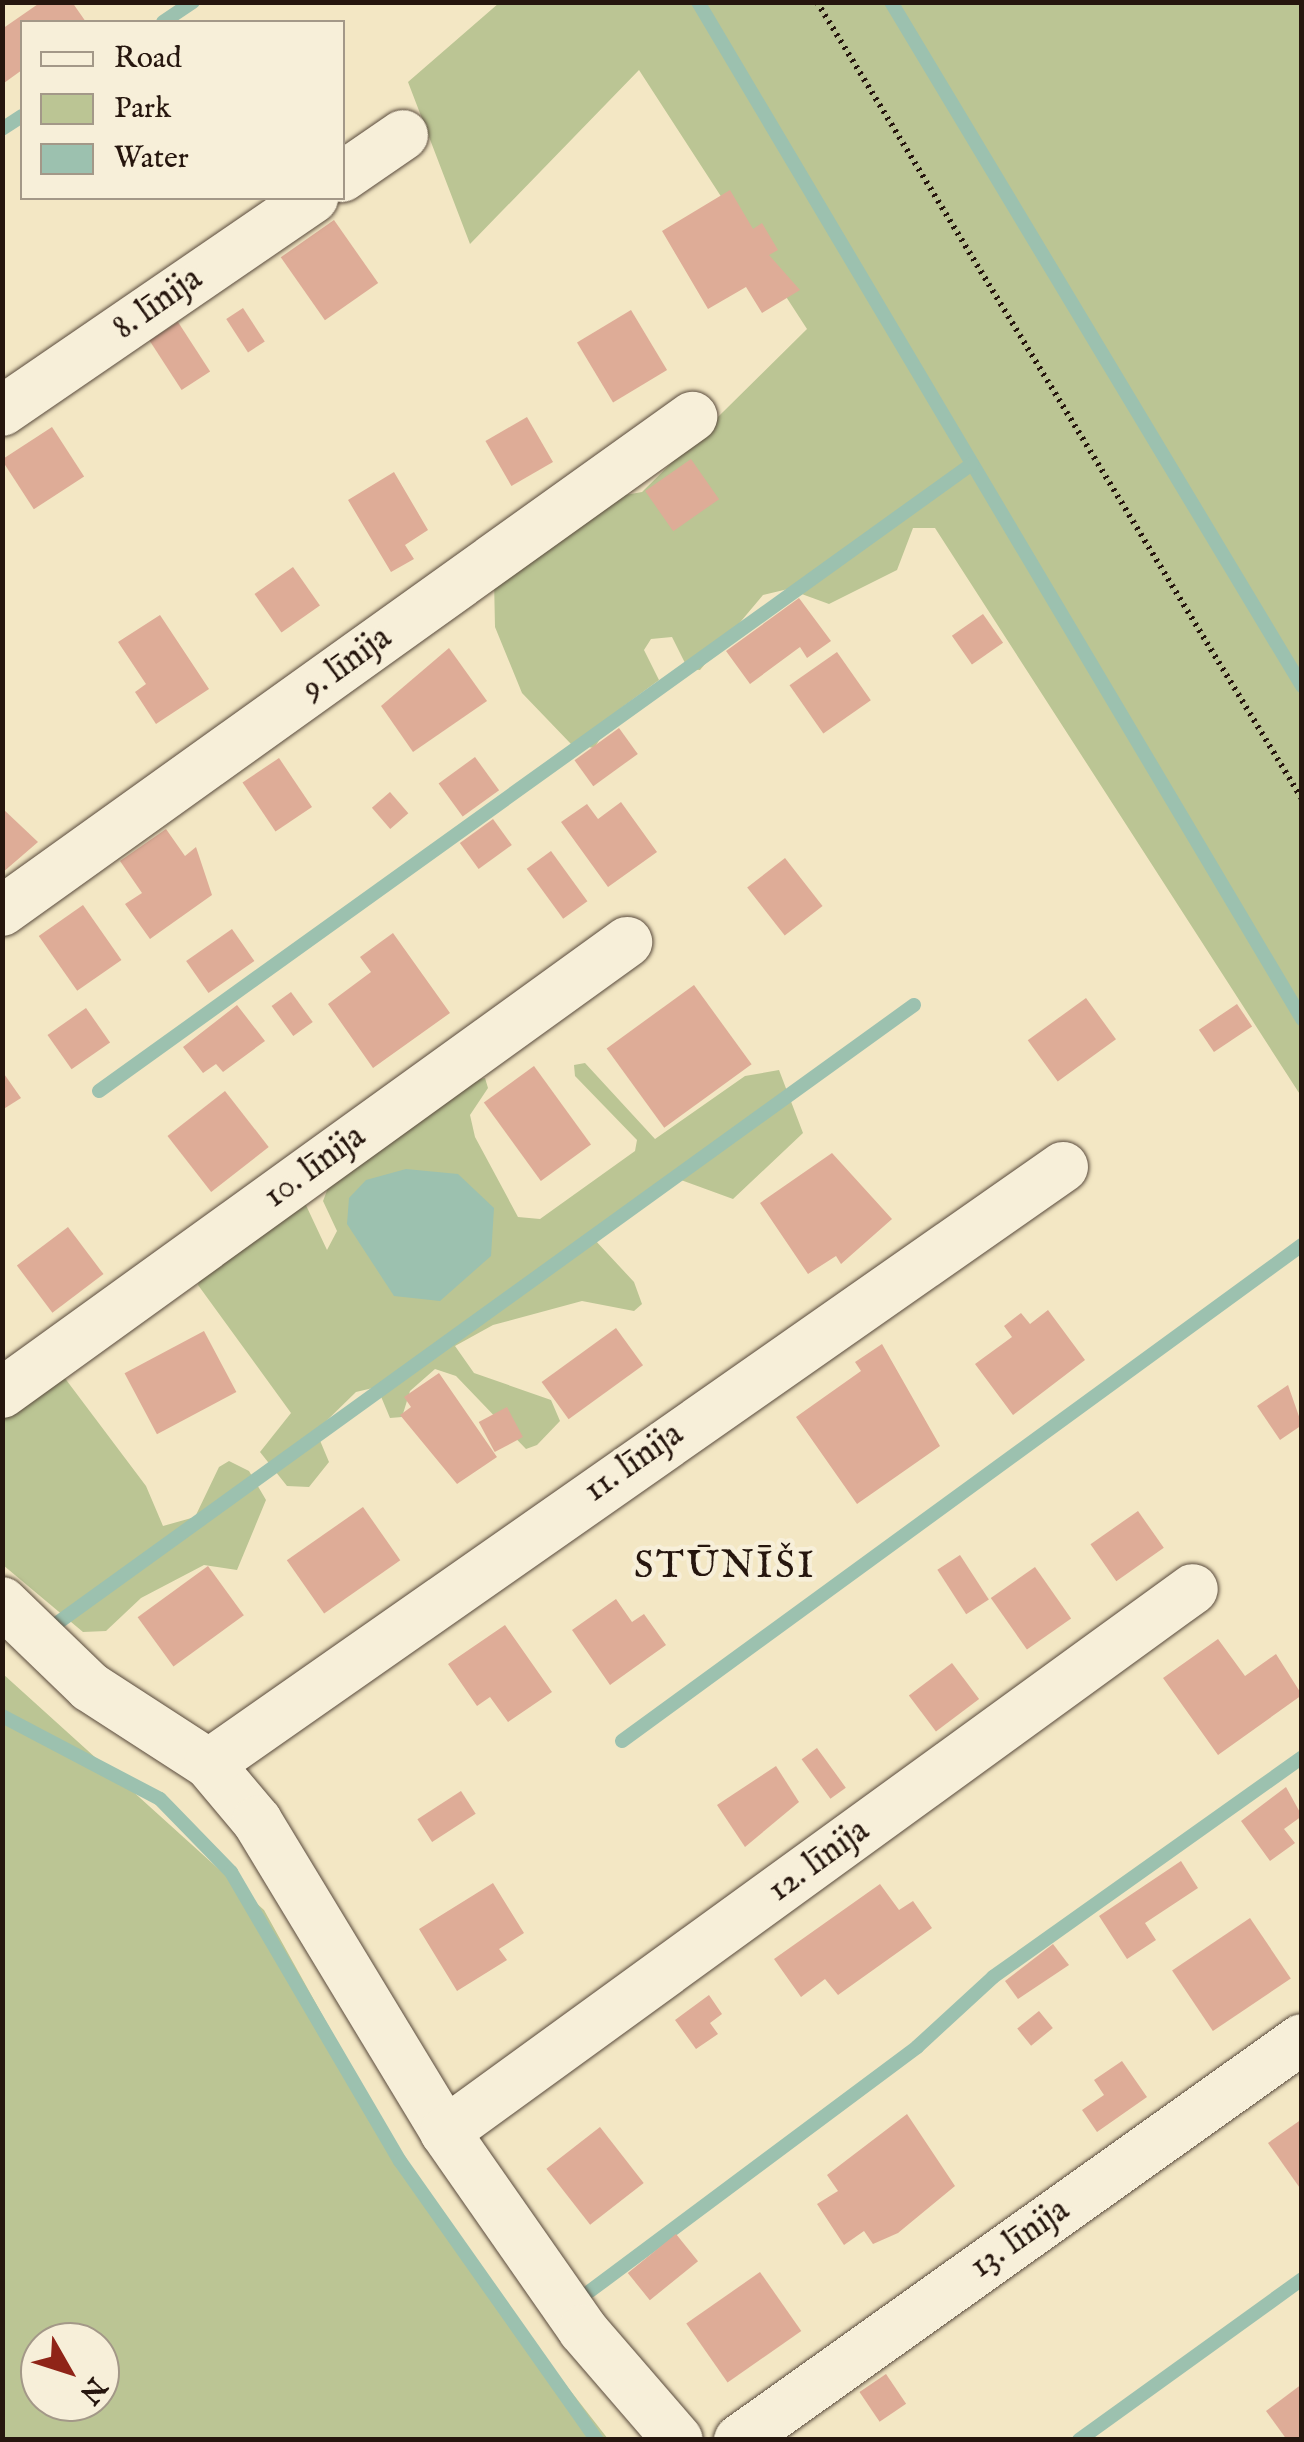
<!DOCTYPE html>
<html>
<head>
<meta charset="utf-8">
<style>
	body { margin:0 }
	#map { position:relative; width:1304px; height:2442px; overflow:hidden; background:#f3e7c4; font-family:"IM FELL English",serif }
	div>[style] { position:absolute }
	.green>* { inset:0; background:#bbc594 }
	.water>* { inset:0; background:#9cc1af }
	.stream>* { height:14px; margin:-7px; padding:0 7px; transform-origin:7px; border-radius:7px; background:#9cc1af }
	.building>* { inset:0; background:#deac97; transform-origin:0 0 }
	.path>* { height:6px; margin-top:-3px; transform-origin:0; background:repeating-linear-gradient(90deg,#26160e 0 2.5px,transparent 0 7.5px) }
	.roads { filter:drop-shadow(0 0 2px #594a3c) drop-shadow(0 0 2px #594a3c) }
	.minor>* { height:50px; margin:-25px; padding:0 25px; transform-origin:25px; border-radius:25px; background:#f7efd9 }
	span { translate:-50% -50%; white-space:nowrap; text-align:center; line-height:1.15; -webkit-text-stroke:9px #f7efd9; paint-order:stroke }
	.street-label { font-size:35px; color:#26160e }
	.neighbourhood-label { font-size:38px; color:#26160e; letter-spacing:2.5px }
	.frame { position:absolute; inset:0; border:5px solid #26160e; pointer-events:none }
	.legend { position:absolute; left:20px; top:20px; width:325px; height:180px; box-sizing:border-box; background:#f7efd9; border:2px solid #a39888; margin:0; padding:12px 18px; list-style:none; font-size:30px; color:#26160e }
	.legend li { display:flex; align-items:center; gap:20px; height:50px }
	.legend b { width:50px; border:2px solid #a39888 }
	.north { position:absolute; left:20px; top:2322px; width:100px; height:100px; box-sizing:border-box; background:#f7efd9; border:2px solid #a39888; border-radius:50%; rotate:129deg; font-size:28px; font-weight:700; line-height:40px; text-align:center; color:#26160e }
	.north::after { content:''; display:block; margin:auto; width:35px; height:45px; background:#8f2418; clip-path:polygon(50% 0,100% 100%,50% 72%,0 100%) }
</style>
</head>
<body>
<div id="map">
	<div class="green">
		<i style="clip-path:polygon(499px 3px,1301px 3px,1301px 1096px,935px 528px,913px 528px,897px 570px,829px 604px,788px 589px,763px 595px,700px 670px,688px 669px,672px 637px,651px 639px,644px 650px,659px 680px,621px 708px,594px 748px,571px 744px,522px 693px,495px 627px,494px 580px,620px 496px,642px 492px,807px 329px,639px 70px,470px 244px,408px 82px)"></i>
		<i style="clip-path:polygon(585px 1063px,655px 1139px,745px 1076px,779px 1070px,803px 1133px,733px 1199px,670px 1176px,594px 1239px,634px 1282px,642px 1304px,634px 1311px,582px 1301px,493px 1325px,455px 1346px,474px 1373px,551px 1400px,560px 1421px,537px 1445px,526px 1449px,456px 1376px,435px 1369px,410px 1391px,402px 1417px,390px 1418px,377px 1387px,356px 1392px,316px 1431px,329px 1462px,309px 1487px,287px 1486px,260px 1452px,291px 1413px,198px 1285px,201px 1274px,304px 1201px,327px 1250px,337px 1231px,323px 1201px,336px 1167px,461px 1083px,485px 1078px,488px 1088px,470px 1115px,475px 1137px,518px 1217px,540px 1219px,635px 1151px,637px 1140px,575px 1076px,574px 1065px)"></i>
		<i style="clip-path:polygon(64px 1377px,146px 1486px,163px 1526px,195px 1517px,219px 1467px,229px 1461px,249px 1471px,266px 1500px,237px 1570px,204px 1565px,141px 1598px,106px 1631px,83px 1632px,3px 1565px,3px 1405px)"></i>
		<i style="clip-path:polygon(evenodd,3px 1674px,264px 1910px,433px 2214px,608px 2439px,3px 2439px,3px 1674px,100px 2342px,100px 2402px,40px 2402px,40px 2342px,100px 2342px)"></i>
	</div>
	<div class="water">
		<i style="clip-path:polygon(406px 1169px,458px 1174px,494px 1208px,491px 1256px,440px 1301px,394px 1296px,347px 1224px,349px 1198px,366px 1180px)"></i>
	</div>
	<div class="stream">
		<i style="left:698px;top:2px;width:1183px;rotate:59.29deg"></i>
		<i style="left:891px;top:2px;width:798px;rotate:59deg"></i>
		<i style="left:163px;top:22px;width:36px;rotate:-34deg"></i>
		<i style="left:2px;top:129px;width:24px;rotate:-33deg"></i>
		<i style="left:99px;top:1091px;width:1075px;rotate:-35.69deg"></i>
		<i style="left:56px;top:1624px;width:1058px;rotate:-35.81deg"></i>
		<i style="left:2px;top:1716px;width:178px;rotate:27.7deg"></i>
		<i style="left:160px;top:1799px;width:102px;rotate:45.8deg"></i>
		<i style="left:231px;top:1872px;width:335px;rotate:59.7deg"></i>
		<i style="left:400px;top:2161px;width:342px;rotate:54.8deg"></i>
		<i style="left:622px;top:1741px;width:842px;rotate:-36.11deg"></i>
		<i style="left:590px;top:2291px;width:408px;rotate:-36.7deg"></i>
		<i style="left:917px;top:2047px;width:103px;rotate:-42.6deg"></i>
		<i style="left:993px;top:1977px;width:379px;rotate:-35.4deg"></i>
		<i style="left:1079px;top:2440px;width:275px;rotate:-35.8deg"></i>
	</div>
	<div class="building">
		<i style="clip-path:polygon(41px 2px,72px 2px,86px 22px,22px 22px,22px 70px,4px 83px,2px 29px)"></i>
		<i style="clip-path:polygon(730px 190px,753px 229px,762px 223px,778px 250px,769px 255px,800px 290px,762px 313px,746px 287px,708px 309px,662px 231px)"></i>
		<i style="left:334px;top:220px;width:77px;height:65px;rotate:55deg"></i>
		<i style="left:243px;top:308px;width:40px;height:20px;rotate:57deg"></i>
		<i style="left:631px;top:310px;width:70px;height:63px;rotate:59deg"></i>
		<i style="left:178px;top:322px;width:59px;height:34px;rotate:57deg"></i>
		<i style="left:527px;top:417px;width:52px;height:48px;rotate:60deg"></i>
		<i style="left:52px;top:427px;width:59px;height:60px;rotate:57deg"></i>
		<i style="left:691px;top:459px;width:49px;height:56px;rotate:55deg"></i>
		<i style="clip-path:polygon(394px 472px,428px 530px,405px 545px,414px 559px,391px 572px,348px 500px)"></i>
		<i style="left:293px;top:567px;width:47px;height:47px;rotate:55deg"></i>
		<i style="clip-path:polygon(799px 598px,831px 641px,807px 658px,800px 647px,750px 684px,726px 651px)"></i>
		<i style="left:983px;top:614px;width:35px;height:38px;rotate:55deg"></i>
		<i style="clip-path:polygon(160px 615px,209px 689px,156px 724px,135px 692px,146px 684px,118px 642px)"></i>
		<i style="clip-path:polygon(449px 648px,487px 701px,413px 752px,381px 706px)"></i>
		<i style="left:837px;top:652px;width:59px;height:58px;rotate:55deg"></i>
		<i style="left:619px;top:728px;width:32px;height:55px;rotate:54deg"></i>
		<i style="left:475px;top:757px;width:41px;height:45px;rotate:54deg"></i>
		<i style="left:279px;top:758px;width:59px;height:44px;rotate:56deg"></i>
		<i style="left:390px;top:792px;width:28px;height:24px;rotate:49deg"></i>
		<i style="clip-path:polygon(621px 802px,657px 852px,608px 887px,561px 822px,587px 804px,598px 819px)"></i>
		<i style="clip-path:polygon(2px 808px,38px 842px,2px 873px)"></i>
		<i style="left:493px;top:819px;width:32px;height:41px;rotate:54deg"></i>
		<i style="clip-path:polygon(166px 829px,185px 856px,196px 847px,212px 895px,150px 939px,125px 904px,142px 893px,120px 861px)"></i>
		<i style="left:551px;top:851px;width:62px;height:30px;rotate:54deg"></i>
		<i style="left:785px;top:858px;width:61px;height:48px;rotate:52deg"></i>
		<i style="left:83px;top:905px;width:67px;height:54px;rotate:55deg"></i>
		<i style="left:232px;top:929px;width:39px;height:56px;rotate:55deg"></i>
		<i style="clip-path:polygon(393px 933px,450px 1013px,373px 1068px,328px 1004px,371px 972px,360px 957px)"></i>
		<i style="left:694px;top:985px;width:98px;height:108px;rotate:54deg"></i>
		<i style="left:291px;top:992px;width:37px;height:24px;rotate:54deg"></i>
		<i style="left:1086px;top:998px;width:51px;height:72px;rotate:54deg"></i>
		<i style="left:1237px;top:1004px;width:27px;height:46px;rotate:56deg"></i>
		<i style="clip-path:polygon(237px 1005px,265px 1041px,223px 1072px,216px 1064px,203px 1073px,183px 1047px)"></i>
		<i style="left:86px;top:1008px;width:42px;height:47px;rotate:55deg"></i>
		<i style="left:534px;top:1066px;width:97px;height:62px;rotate:54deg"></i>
		<i style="clip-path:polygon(2px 1071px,21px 1098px,2px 1110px)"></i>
		<i style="left:225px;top:1091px;width:71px;height:73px;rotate:52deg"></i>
		<i style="clip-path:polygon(832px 1153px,892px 1219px,841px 1264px,836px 1256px,808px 1274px,760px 1203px)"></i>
		<i style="left:68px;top:1227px;width:59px;height:64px;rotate:53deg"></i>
		<i style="clip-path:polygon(1048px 1310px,1085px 1360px,1013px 1415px,975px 1364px,1012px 1337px,1004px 1326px,1021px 1313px,1030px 1324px)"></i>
		<i style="left:616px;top:1328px;width:46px;height:92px;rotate:54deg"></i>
		<i style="left:204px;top:1331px;width:69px;height:90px;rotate:62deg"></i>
		<i style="clip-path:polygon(882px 1344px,940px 1446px,857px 1504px,796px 1417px,861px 1371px,855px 1362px)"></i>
		<i style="clip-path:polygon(439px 1373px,497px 1457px,457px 1484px,400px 1415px,411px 1407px,404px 1397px)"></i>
		<i style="clip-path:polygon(1288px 1385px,1302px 1425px,1280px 1440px,1257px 1406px)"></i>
		<i style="left:507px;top:1407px;width:34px;height:32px;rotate:62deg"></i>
		<i style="left:363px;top:1507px;width:65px;height:93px;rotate:55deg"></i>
		<i style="left:1138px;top:1511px;width:45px;height:58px;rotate:55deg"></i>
		<i style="left:960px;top:1555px;width:53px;height:27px;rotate:57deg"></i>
		<i style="left:208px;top:1566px;width:61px;height:87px;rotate:54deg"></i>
		<i style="left:1035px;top:1567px;width:63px;height:54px;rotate:55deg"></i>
		<i style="clip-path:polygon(616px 1599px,632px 1622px,644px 1614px,666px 1645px,610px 1685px,572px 1630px)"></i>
		<i style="clip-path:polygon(505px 1625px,552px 1692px,508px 1722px,490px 1697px,477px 1706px,448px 1664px)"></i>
		<i style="clip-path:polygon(1218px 1639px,1245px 1676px,1276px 1654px,1302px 1695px,1218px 1755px,1163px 1678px)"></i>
		<i style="left:952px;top:1663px;width:45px;height:54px;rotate:53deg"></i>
		<i style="left:817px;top:1748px;width:49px;height:19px;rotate:54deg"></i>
		<i style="clip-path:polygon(776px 1766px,799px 1802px,745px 1847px,717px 1805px)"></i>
		<i style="clip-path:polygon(1286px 1787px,1302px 1816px,1284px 1829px,1295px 1843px,1270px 1861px,1241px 1821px)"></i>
		<i style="left:461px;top:1791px;width:27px;height:52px;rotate:57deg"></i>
		<i style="clip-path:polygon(1181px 1861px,1198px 1888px,1145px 1923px,1156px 1940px,1127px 1959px,1099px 1916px)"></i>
		<i style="clip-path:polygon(493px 1883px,524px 1933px,499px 1949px,507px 1960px,457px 1991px,419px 1929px)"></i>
		<i style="clip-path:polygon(880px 1884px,899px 1910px,913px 1901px,932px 1928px,838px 1995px,825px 1979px,801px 1997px,774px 1959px)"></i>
		<i style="left:1250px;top:1918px;width:73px;height:94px;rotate:56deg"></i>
		<i style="clip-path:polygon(1053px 1944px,1069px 1965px,1018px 1999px,1005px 1981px)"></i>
		<i style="clip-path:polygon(709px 1995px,722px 2014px,710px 2023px,718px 2034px,696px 2049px,675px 2020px)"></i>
		<i style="left:1039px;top:2011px;width:22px;height:28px;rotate:51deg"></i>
		<i style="clip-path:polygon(1122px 2061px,1147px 2097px,1097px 2132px,1082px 2110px,1104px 2095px,1094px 2080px)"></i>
		<i style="clip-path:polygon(907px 2114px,955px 2186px,898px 2233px,873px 2244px,864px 2231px,844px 2245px,817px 2204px,838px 2191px,827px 2175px)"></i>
		<i style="clip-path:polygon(1302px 2119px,1302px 2191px,1268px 2143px)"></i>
		<i style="left:600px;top:2127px;width:71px;height:68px;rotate:52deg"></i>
		<i style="left:676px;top:2234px;width:35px;height:62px;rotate:51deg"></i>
		<i style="left:760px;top:2272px;width:72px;height:90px;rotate:55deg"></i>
		<i style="left:886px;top:2374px;width:36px;height:32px;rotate:56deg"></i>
		<i style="clip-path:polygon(1302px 2384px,1302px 2440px,1287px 2440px,1266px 2411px)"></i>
	</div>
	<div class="path">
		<i style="left:817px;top:2px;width:933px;rotate:58.68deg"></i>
	</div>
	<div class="roads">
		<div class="minor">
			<i style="left:342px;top:177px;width:74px;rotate:-34.5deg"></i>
			<i style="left:2px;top:411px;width:377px;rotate:-34.4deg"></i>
			<i style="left:2px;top:911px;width:849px;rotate:-35.6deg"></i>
			<i style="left:2px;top:1393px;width:771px;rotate:-35.81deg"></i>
			<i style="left:2px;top:1602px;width:122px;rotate:44deg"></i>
			<i style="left:90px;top:1687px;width:142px;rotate:32.9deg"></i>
			<i style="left:209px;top:1764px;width:75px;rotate:49.9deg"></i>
			<i style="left:257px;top:1821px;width:363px;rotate:58.8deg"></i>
			<i style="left:445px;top:2132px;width:241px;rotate:55.1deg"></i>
			<i style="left:583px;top:2330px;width:145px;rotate:49.2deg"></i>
			<i style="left:209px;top:1764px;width:1042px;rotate:-34.96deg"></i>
			<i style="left:445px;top:2132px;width:924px;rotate:-35.98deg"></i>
			<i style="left:739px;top:2440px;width:691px;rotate:-35.46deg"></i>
		</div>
	</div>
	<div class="street-label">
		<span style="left:158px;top:304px;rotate:-35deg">8. līnija</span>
		<span style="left:347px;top:664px;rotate:-36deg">9. līnija</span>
		<span style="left:315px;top:1167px;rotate:-36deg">10. līnija</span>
		<span style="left:634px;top:1463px;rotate:-35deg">11. līnija</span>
		<span style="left:819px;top:1861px;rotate:-36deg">12. līnija</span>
		<span style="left:1020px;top:2239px;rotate:-35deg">13. līnija</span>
	</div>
	<div class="neighbourhood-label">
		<span style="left:725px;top:1568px">STŪNĪŠI</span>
	</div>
	<div class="frame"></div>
	<ul class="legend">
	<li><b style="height:12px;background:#f7efd9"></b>Road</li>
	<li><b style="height:28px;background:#bbc594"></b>Park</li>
	<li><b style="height:28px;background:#9cc1af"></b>Water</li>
	</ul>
	<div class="north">N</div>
</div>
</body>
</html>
